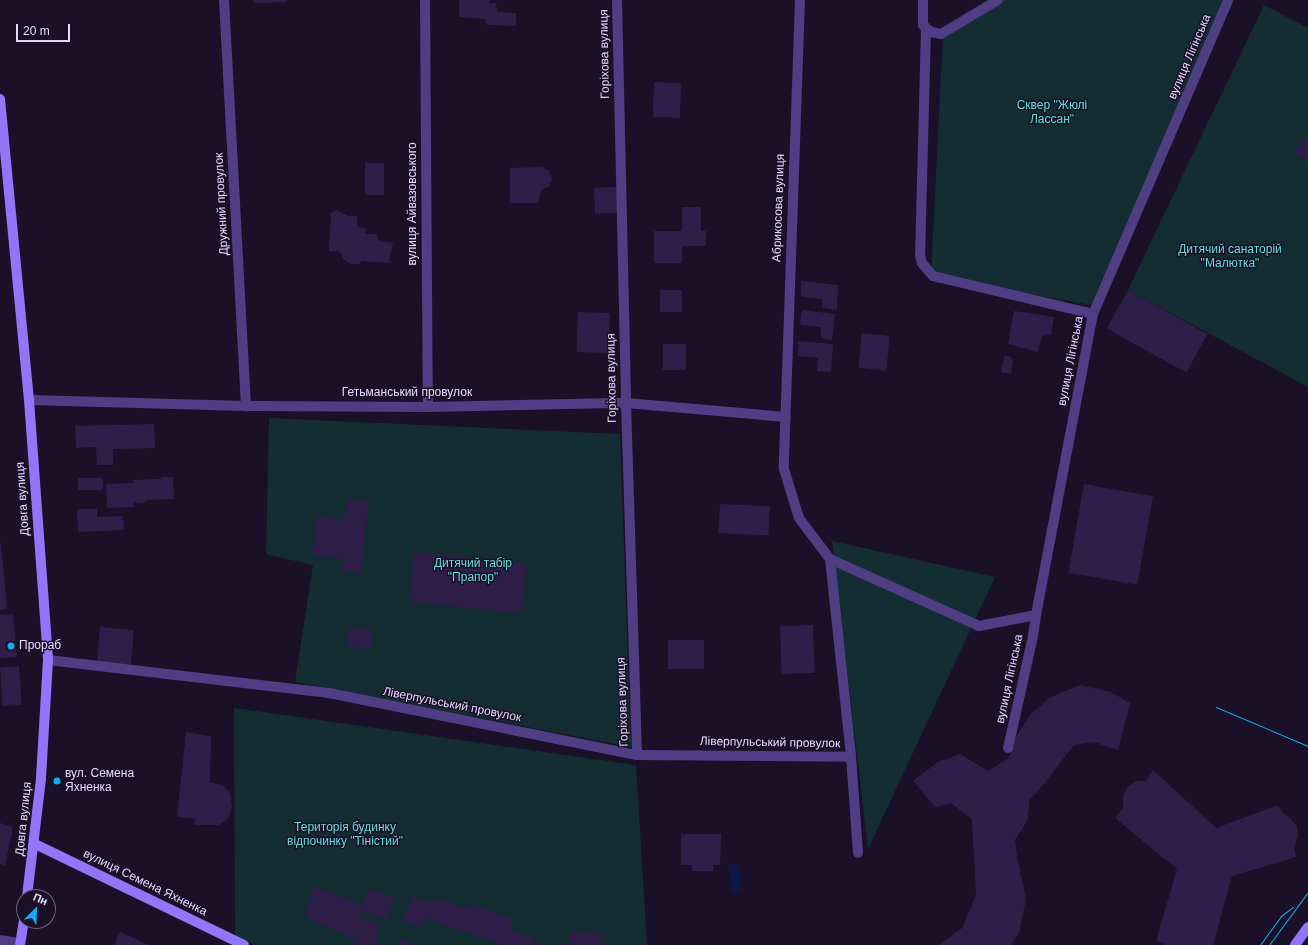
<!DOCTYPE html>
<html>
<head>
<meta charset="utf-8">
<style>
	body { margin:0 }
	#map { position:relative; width:1308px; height:945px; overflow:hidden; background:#1a1128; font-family:Arial,sans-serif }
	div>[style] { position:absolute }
	.green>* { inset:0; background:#142d32 }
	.water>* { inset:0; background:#0d1645 }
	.building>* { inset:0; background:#2f1e48; transform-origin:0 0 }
	.street>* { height:10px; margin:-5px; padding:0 5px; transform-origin:5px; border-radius:5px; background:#503e85 }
	.secondary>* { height:10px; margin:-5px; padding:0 5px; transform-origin:5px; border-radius:5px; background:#9475f9 }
	.tram>* { height:1px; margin:-0.5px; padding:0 0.5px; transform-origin:0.5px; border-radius:0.5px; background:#0eaef5 }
	.dots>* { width:11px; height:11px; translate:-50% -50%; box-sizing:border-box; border:2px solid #1a1128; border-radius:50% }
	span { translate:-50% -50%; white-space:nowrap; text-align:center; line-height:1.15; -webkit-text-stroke:3px #1a1128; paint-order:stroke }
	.street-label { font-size:12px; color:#e5d9fd }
	.park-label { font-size:12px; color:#67dcd7 }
	.poi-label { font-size:12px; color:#e5d9fd }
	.left { translate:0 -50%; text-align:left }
	.north { position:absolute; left:16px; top:889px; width:40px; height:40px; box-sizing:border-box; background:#1a1128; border:1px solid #6b617d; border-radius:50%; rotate:24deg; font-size:11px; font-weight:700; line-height:16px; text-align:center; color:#e5d9fd }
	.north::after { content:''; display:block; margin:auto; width:14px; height:18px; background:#0eaef5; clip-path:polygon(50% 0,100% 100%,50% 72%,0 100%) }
	.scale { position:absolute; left:16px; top:24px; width:54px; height:18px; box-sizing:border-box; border:2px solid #e5d9fd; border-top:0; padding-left:5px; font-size:12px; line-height:14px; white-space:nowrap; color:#e5d9fd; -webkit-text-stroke:3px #1a1128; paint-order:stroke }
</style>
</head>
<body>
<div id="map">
	<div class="green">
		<i style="clip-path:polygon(1002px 0,1224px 0,1091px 305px,931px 276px,943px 34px)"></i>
		<i style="clip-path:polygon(1264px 5px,1308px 28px,1308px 387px,1128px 290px)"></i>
		<i style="clip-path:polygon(269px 418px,620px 434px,631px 747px,295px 682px,313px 565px,266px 554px)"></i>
		<i style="clip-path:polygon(832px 541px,995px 577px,868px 849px)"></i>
		<i style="clip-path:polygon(234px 708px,636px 765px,647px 945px,254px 945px,235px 936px)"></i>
	</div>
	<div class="water">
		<i style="clip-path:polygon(732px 862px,737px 864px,742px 876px,741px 890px,737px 892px,732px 892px,728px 885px,730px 880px,728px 868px,729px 864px)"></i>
	</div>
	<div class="building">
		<i style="clip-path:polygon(254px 0,287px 0,287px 2px,254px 3px)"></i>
		<i style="clip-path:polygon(459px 0,490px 0,489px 3px,496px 3px,497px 12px,516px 13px,516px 26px,487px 25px,485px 19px,459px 17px)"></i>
		<i style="left:654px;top:82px;width:27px;height:35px;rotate:2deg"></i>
		<i style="clip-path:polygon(1308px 136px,1308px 161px,1294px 154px,1302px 138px,1306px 140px)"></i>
		<i style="left:365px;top:163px;width:19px;height:32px"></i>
		<i style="clip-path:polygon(542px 167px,549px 171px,552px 179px,549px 187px,541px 189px,538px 203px,510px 203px,510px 168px)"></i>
		<i style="left:617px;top:187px;width:26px;height:23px;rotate:88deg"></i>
		<i style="clip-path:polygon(682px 207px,701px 207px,701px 231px,706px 231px,706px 246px,682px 246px,682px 263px,654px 263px,654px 231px,682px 231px)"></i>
		<i style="clip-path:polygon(337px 210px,348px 216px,357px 216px,358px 227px,365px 228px,365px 234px,377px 234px,379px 241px,393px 243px,389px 263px,362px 261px,359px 264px,351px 264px,344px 260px,339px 251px,329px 251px,331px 213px)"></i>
		<i style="clip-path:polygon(801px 281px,838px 285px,837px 310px,822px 308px,822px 299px,801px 297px)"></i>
		<i style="left:660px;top:290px;width:22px;height:22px"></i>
		<i style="left:1128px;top:290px;width:91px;height:44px;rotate:29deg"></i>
		<i style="clip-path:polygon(802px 310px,835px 314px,832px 340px,821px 338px,821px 327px,800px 325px)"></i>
		<i style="clip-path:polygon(1014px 311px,1054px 317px,1051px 334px,1043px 335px,1037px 352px,1008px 344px)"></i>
		<i style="left:578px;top:312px;width:32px;height:40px;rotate:2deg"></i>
		<i style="left:862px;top:333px;width:28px;height:35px;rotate:6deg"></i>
		<i style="clip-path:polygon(798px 341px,833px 344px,831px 372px,817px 371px,818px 358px,798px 356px)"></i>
		<i style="left:663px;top:344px;width:23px;height:26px"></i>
		<i style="clip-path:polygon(1004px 356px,1010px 356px,1013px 361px,1011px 374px,1001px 372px)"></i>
		<i style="clip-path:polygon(154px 424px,155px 448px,113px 449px,113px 465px,97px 465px,96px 447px,76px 448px,75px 426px)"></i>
		<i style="clip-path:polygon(161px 477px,173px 477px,174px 499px,145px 500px,146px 502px,134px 503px,134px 507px,107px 508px,106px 484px,133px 483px,133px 480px,161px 479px)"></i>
		<i style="left:103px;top:478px;width:12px;height:25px;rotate:90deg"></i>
		<i style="left:1084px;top:484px;width:70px;height:90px;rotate:10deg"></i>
		<i style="clip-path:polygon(347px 499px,369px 502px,361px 574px,341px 571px,343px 559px,312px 555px,317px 516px,344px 519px)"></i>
		<i style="left:720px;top:504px;width:50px;height:29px;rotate:3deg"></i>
		<i style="clip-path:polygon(77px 509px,97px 509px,97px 517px,123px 516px,124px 530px,78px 532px)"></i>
		<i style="clip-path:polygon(0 543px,1px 543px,7px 609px,0 610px)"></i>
		<i style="left:414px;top:552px;width:113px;height:50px;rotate:6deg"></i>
		<i style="clip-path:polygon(13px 614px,17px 657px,0 658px,0 615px)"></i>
		<i style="left:813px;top:625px;width:48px;height:33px;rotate:88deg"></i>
		<i style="left:100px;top:627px;width:34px;height:35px;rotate:5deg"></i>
		<i style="left:349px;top:627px;width:24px;height:19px;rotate:9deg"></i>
		<i style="left:668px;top:640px;width:36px;height:29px"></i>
		<i style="left:19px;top:666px;width:39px;height:19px;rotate:86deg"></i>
		<i style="clip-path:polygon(1080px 685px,1111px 692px,1130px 703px,1118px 750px,1094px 742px,1074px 745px,1040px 789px,1030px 799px,1027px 821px,1015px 840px,1017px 857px,1026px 899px,1019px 933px,1011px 945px,939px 945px,962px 928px,976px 895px,972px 819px,951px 803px,935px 807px,913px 781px,938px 762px,960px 754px,988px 771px,1009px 758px,1016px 737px,1030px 715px,1049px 698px)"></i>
		<i style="clip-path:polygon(186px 732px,211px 736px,210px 782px,222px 785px,230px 792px,232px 807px,228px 819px,218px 825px,194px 825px,196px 819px,177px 817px)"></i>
		<i style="clip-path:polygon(1153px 770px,1216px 828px,1278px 805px,1282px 812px,1290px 818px,1297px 826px,1298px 836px,1294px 847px,1296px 857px,1232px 876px,1213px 945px,1166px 945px,1156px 941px,1177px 869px,1115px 818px,1123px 807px,1123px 796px,1128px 786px,1136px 781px,1146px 781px)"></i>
		<i style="clip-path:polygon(0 823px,13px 827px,5px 866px,0 864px)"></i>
		<i style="clip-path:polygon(681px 834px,721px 834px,720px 865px,713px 865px,713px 871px,692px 871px,692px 865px,681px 865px)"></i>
		<i style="clip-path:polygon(314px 886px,363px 906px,367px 890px,394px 896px,388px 919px,361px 911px,360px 918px,380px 924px,375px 945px,353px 945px,354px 939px,305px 917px)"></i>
		<i style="clip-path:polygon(412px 896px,433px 902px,435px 898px,469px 909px,471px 904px,514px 919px,510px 930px,535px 939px,533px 945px,503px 945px,424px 918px,422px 927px,403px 921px)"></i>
		<i style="clip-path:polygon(570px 931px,601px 934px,600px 945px,569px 945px)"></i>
		<i style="clip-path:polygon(120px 932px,148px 945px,114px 945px)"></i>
		<i style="clip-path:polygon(399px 939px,417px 945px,397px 945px)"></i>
	</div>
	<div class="street">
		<i style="left:224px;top:0;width:407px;rotate:86.9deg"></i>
		<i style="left:425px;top:0;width:407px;rotate:89.6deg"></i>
		<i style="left:617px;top:0;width:403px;rotate:88.7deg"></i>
		<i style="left:626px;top:403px;width:352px;rotate:88.2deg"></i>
		<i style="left:800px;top:0;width:469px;rotate:92deg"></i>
		<i style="left:784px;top:469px;width:51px;rotate:73deg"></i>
		<i style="left:799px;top:518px;width:51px;rotate:52.9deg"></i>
		<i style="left:830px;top:559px;width:163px;rotate:24.2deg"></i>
		<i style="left:979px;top:626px;width:58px;rotate:-10.9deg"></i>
		<i style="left:923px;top:0;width:25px;rotate:90deg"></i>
		<i style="left:923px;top:25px;width:11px;rotate:41deg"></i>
		<i style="left:931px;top:32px;width:10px;rotate:11deg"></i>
		<i style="left:941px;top:34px;width:66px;rotate:-30.8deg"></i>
		<i style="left:926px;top:29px;width:226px;rotate:91.5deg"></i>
		<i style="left:920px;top:255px;width:8px;rotate:76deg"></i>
		<i style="left:922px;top:263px;width:17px;rotate:50deg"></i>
		<i style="left:933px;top:276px;width:8px;rotate:14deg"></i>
		<i style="left:941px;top:278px;width:156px;rotate:13.3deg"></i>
		<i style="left:29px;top:400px;width:217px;rotate:1.6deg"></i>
		<i style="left:246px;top:406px;width:182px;rotate:0.3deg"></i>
		<i style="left:428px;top:407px;width:198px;rotate:-1.2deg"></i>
		<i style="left:626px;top:403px;width:160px;rotate:5deg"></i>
		<i style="left:830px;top:559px;width:199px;rotate:83.9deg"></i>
		<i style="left:851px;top:757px;width:96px;rotate:85.8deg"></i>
		<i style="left:48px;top:660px;width:283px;rotate:6.7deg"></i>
		<i style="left:329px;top:693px;width:314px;rotate:11.4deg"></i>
		<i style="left:637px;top:755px;width:214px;rotate:0.5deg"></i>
		<i style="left:1008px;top:748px;width:115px;rotate:-77.4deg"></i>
		<i style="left:1033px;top:636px;width:21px;rotate:-82deg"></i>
		<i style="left:1036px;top:615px;width:306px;rotate:-79.3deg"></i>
		<i style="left:1093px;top:314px;width:342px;rotate:-66.7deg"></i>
		<i style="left:0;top:940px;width:20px;rotate:9deg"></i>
	</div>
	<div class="secondary">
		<i style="left:0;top:99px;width:302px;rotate:84.5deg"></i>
		<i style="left:29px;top:400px;width:261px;rotate:85.8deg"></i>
		<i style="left:48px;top:660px;width:119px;rotate:93.4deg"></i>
		<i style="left:41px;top:779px;width:119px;rotate:96.8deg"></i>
		<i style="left:35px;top:844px;width:232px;rotate:25.8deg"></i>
		<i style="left:20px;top:945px;width:26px;rotate:-81deg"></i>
		<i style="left:1295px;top:945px;width:22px;rotate:-54deg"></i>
	</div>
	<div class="tram">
		<i style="left:1216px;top:707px;width:100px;rotate:23deg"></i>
		<i style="left:1260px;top:945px;width:36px;rotate:-54deg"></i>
		<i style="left:1281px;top:916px;width:15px;rotate:-37deg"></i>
		<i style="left:1269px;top:945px;width:66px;rotate:-53.7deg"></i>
	</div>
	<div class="dots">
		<i style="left:11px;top:646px;background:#0eaef5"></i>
		<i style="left:57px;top:781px;background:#0eaef5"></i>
	</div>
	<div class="street-label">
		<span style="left:605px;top:54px;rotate:-91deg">Горіхова вулиця</span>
		<span style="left:1190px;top:57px;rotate:-67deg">вулиця Лігінська</span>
		<span style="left:222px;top:204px;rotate:-93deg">Дружний провулок</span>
		<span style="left:413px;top:204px;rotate:-90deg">вулиця Айвазовського</span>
		<span style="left:779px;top:208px;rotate:-88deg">Абрикосова вулиця</span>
		<span style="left:1071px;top:361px;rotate:-79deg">вулиця Лігінська</span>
		<span style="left:612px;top:378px;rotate:-91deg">Горіхова вулиця</span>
		<span style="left:407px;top:393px">Гетьманський провулок</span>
		<span style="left:23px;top:499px;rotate:-94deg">Довга вулиця</span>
		<span style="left:1010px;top:679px;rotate:-78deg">вулиця Лігінська</span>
		<span style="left:623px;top:702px;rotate:-92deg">Горіхова вулиця</span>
		<span style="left:452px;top:705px;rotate:11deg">Ліверпульський провулок</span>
		<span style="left:770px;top:743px;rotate:1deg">Ліверпульський провулок</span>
		<span style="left:24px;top:819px;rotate:-84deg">Довга вулиця</span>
		<span style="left:145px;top:883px;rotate:26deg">вулиця Семена Яхненка</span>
	</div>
	<div class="park-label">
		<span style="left:1052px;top:113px">Сквер "Жюлі<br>Лассан"</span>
		<span style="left:1230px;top:257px">Дитячий санаторій<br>"Малютка"</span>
		<span style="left:473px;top:571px">Дитячий табір<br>"Прапор"</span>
		<span style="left:345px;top:835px">Територія будинку<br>відпочинку "Тіністий"</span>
	</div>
	<div class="poi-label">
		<span class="left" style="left:19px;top:646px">Прораб</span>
		<span class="left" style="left:65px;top:781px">вул. Семена<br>Яхненка</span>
	</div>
	<div class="north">Пн</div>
	<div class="scale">20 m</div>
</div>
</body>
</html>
